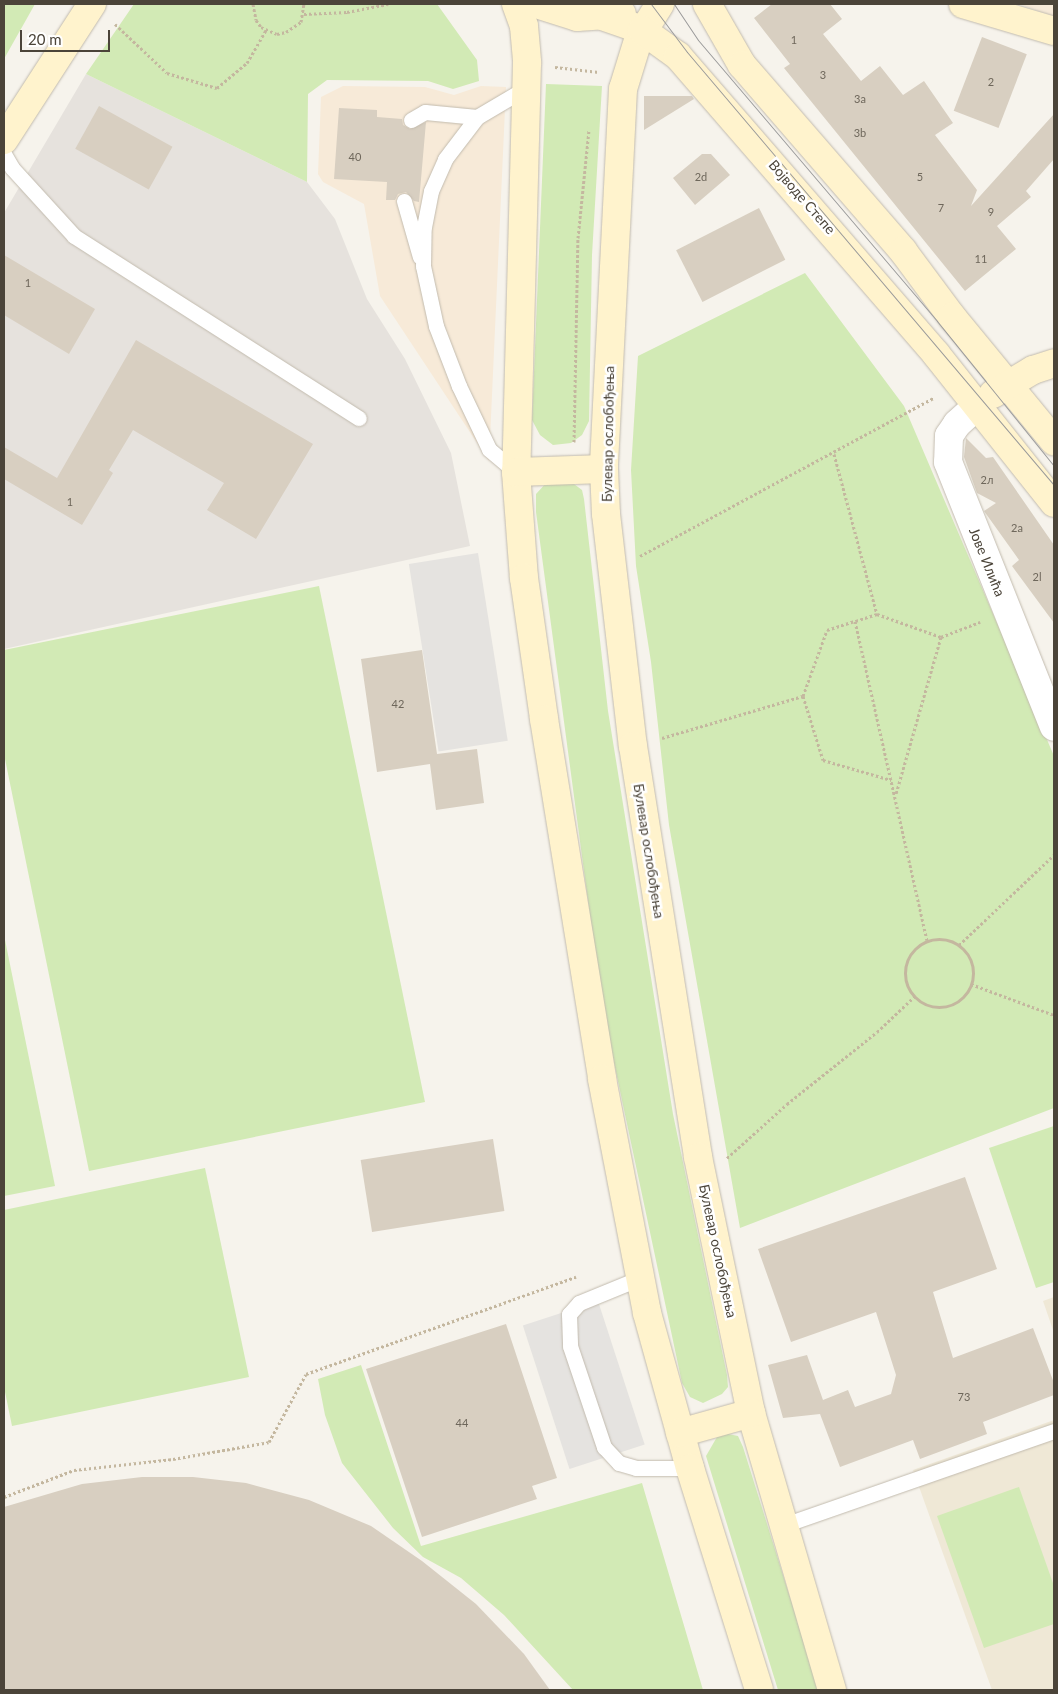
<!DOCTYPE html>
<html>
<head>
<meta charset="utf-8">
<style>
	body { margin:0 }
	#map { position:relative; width:1058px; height:1694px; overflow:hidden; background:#f6f3ec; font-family:Lato,sans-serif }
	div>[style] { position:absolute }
	.commercial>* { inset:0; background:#f7ead8 }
	.industrial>* { inset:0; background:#e6e2dd }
	.education>* { inset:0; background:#efe8d6 }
	.green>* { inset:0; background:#d2eab5 }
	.parking>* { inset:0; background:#e5e3e0; transform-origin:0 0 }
	.building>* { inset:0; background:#d8cfc1; transform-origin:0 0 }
	.path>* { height:3px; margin-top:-1.5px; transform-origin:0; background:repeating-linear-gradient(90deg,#c4b79f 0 2.5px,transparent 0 5px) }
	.path>.ring { margin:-1.5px; padding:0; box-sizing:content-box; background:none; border:3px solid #c4b79f; border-radius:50% }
	.roads { filter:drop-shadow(0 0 1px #c2bbae) drop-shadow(0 0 1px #c2bbae) }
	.lane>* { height:15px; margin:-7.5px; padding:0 7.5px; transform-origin:7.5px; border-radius:7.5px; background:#fff }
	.street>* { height:28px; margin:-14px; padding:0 14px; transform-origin:14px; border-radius:14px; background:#fff }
	.secondary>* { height:28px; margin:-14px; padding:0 14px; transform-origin:14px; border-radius:14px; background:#fff3cd }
	.tram>* { height:1px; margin:-0.5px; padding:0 0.5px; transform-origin:0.5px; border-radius:0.5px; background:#9a9a9a }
	span { translate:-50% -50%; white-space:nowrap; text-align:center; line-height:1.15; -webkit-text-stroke:5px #fff; paint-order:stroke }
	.number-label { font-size:11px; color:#6e675b }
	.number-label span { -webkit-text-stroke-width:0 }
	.street-label { font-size:14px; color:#4b4439 }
	.frame { position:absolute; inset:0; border:5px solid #4b4439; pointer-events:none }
	.scale { position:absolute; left:20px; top:30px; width:90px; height:22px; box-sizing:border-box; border:2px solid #4b4439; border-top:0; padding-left:6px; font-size:15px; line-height:18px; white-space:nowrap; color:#4b4439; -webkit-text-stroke:4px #fff; paint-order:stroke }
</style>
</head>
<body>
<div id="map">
	<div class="commercial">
		<i style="clip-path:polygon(1019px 4px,1054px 4px,1054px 17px)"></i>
		<i style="clip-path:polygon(343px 86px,425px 87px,454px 95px,481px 86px,506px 87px,489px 461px,380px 296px,364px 204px,323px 182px,318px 174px,321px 97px)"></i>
	</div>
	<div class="industrial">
		<i style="clip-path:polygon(86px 74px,307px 182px,335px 219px,367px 299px,405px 359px,451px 453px,470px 546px,4px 649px,4px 213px)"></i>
	</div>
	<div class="education">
		<i style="clip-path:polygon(1054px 1297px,1054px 1333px,1043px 1301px)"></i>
		<i style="clip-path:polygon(1054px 1420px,1054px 1690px,992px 1690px,913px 1470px)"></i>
	</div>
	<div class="green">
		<i style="clip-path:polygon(4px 4px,35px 4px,4px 59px)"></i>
		<i style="clip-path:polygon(134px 4px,437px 4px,477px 60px,479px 81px,453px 89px,428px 81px,327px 80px,308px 94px,307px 182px,86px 74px)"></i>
		<i style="clip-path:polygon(546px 84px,602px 86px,592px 255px,589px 421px,582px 435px,571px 443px,553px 445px,540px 435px,532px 420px)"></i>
		<i style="clip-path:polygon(805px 273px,904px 406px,1054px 756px,1054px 1108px,740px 1228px,669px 825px,651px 662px,636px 566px,631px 470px,638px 356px)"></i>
		<i style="clip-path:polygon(548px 481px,570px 481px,582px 490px,584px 499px,608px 711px,673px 1114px,727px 1375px,728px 1387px,722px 1394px,703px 1403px,690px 1397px,682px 1383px,602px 1006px,536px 512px,536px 494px)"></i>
		<i style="clip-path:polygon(319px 586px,425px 1102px,89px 1171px,4px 754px,4px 650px)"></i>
		<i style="clip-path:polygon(4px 935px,55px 1186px,4px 1196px)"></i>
		<i style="clip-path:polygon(1054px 1126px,1054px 1282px,1036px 1288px,989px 1148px)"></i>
		<i style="clip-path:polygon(205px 1168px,249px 1377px,12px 1426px,4px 1387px,4px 1210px)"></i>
		<i style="clip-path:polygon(361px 1365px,421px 1546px,642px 1483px,703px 1690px,573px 1690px,504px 1615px,461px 1578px,423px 1557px,393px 1528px,342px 1463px,325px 1415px,318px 1379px)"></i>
		<i style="clip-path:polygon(728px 1434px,738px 1436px,743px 1447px,819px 1690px,778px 1690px,706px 1456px,717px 1437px)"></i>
		<i style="clip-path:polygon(1019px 1487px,1054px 1586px,1054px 1624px,984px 1648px,937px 1516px)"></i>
	</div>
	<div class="parking">
		<i style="left:478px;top:553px;width:190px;height:70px;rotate:81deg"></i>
		<i style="left:598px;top:1301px;width:151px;height:79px;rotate:72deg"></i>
	</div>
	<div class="building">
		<i style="clip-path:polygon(772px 4px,830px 4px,842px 19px,823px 34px,861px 81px,880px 66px,903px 95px,924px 81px,953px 123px,935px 135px,977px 190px,971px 206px,1054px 114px,1054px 159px,1026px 191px,1031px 197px,997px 226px,1016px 249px,965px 291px,784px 68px,790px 64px,754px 18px)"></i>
		<i style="left:982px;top:37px;width:48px;height:79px;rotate:21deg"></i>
		<i style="clip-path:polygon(644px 96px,692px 96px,694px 99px,644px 130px)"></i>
		<i style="left:99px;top:106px;width:84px;height:49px;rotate:29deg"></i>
		<i style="clip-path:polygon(339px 108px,377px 110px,377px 117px,402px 119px,403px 125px,410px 129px,426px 122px,419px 202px,414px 201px,406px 192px,398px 194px,395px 200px,386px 200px,387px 182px,334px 179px)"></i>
		<i style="clip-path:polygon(702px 154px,711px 154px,730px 175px,695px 205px,673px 178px)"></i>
		<i style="left:759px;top:208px;width:58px;height:93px;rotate:63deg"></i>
		<i style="clip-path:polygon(4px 255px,95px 309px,69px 354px,4px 315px)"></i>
		<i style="clip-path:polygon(136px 340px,313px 444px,256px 539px,207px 510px,224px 483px,133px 430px,109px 470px,113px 473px,82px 525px,4px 479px,4px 447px,57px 478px)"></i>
		<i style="clip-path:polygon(966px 438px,986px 458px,993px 457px,1054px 545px,1054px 623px,1012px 566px,1019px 560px,984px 511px,996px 503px,977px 493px,964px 457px)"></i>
		<i style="clip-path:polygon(422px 650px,437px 754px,477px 749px,484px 803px,436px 810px,430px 764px,377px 772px,361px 659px)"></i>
		<i style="left:493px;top:1139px;width:73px;height:134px;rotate:81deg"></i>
		<i style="clip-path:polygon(965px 1177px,997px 1269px,933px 1292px,953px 1358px,1033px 1328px,1054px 1383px,1054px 1395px,983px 1422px,987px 1434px,920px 1459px,913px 1440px,840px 1467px,820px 1414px,783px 1418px,768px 1365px,807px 1355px,823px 1400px,848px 1390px,855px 1407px,891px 1394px,896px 1375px,876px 1312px,791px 1342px,758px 1249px)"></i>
		<i style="clip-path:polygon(506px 1324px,557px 1478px,532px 1486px,537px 1499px,422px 1537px,366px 1369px)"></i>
		<i style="clip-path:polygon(142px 1477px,193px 1477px,246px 1483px,309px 1500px,371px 1526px,422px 1561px,476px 1604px,524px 1654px,550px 1690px,4px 1690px,4px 1507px,82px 1484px)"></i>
	</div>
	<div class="path">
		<i style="left:253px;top:4px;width:16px;rotate:79deg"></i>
		<i style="left:256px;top:20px;width:9px;rotate:54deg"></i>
		<i style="left:261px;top:27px;width:17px;rotate:24deg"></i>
		<i style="left:277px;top:34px;width:9px;rotate:-13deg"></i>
		<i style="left:286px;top:32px;width:18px;rotate:-34deg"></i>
		<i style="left:301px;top:22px;width:18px;rotate:-81deg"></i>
		<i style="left:304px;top:14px;width:43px;rotate:-2.7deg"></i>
		<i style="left:347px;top:12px;width:42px;rotate:-11deg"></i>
		<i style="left:115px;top:24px;width:71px;rotate:43.3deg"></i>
		<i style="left:167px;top:73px;width:52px;rotate:16.7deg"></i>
		<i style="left:217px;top:88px;width:39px;rotate:-40deg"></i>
		<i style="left:247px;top:63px;width:38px;rotate:-60deg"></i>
		<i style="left:555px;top:67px;width:44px;rotate:6.5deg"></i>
		<i style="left:574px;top:442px;width:204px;rotate:-88.9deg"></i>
		<i style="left:578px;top:238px;width:110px;rotate:-84.2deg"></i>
		<i style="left:834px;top:454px;width:166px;rotate:75deg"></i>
		<i style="left:877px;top:614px;width:23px;rotate:162deg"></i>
		<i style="left:855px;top:621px;width:327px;rotate:77.3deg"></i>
		<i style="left:640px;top:556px;width:334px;rotate:-28.3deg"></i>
		<i style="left:877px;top:614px;width:68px;rotate:19.8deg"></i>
		<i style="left:941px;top:637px;width:163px;rotate:106deg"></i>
		<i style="left:941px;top:637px;width:42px;rotate:-21deg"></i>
		<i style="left:803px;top:696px;width:70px;rotate:-70deg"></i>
		<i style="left:827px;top:630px;width:29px;rotate:-18deg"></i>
		<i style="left:662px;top:738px;width:147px;rotate:-16.6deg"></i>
		<i style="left:803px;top:696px;width:67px;rotate:72.6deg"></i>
		<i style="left:823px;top:760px;width:71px;rotate:16.4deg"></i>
		<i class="ring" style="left:905px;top:939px;width:65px;height:65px"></i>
		<i style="left:959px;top:945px;width:131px;rotate:-43.5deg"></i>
		<i style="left:971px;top:984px;width:89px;rotate:20.5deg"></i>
		<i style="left:727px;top:1158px;width:81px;rotate:-42deg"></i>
		<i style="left:787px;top:1104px;width:115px;rotate:-38.7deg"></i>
		<i style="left:877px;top:1032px;width:51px;rotate:-43.4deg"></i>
		<i style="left:4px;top:1497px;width:75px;rotate:-21.1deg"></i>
		<i style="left:74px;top:1470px;width:100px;rotate:-6.3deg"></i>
		<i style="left:173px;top:1459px;width:97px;rotate:-10deg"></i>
		<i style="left:269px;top:1442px;width:77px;rotate:-61.4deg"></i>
		<i style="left:306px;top:1374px;width:287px;rotate:-19.8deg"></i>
	</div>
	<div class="roads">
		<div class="lane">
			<i style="left:411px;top:120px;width:16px;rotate:-30deg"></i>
			<i style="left:425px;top:112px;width:52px;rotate:5.5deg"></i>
			<i style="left:4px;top:154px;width:16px;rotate:60deg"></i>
			<i style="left:12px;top:168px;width:92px;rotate:47.6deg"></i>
			<i style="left:74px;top:236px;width:338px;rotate:32.6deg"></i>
			<i style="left:404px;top:201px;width:58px;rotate:74.1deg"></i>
			<i style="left:516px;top:472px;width:35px;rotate:-140deg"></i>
			<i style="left:489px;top:449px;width:70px;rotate:-115.5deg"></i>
			<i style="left:459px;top:386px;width:64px;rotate:-111deg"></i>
			<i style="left:436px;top:326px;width:61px;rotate:-102.2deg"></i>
			<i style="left:423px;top:266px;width:39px;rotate:-89deg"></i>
			<i style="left:424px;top:227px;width:37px;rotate:-79deg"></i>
			<i style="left:431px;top:191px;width:35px;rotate:-66deg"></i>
			<i style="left:445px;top:159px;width:53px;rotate:-52.7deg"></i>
			<i style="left:477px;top:117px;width:57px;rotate:-30.6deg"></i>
			<i style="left:640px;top:1278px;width:66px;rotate:157.7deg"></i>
			<i style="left:579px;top:1303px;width:15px;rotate:132deg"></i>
			<i style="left:569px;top:1314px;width:32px;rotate:88deg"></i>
			<i style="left:570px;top:1346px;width:107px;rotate:71.4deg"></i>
			<i style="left:604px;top:1447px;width:22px;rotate:47deg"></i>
			<i style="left:619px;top:1463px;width:18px;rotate:16deg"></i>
			<i style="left:636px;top:1468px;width:54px"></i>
			<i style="left:781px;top:1526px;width:289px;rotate:-19.2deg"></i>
		</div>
		<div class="street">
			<i style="left:978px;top:405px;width:28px;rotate:138deg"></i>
			<i style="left:957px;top:424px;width:14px;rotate:124deg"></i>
			<i style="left:949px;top:436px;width:26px;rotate:92deg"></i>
			<i style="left:948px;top:462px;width:285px;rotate:68.2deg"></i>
		</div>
		<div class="secondary">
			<i style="left:516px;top:4px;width:23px;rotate:70deg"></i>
			<i style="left:524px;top:26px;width:37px;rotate:85deg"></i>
			<i style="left:527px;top:63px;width:409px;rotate:91.5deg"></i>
			<i style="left:516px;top:472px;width:106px;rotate:85.7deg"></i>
			<i style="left:524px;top:578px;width:142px;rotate:81.9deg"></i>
			<i style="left:544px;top:719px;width:365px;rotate:80.8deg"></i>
			<i style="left:602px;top:1079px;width:238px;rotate:79.1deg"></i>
			<i style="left:647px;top:1313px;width:161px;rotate:74.5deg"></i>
			<i style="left:690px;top:1468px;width:232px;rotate:72.7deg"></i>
			<i style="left:536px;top:4px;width:43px;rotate:17.6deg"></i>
			<i style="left:577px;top:17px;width:45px;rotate:-3.8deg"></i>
			<i style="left:660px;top:4px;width:39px;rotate:122deg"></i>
			<i style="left:639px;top:37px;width:54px;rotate:107.1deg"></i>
			<i style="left:623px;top:89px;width:380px;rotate:92.9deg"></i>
			<i style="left:604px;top:469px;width:45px;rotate:87.5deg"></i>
			<i style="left:606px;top:514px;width:234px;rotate:83.4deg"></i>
			<i style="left:633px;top:746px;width:416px;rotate:81deg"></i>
			<i style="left:698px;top:1157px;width:261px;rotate:78.3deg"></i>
			<i style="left:751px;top:1413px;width:289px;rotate:73.7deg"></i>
			<i style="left:707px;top:4px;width:70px;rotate:60.2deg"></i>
			<i style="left:742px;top:65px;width:246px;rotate:49.1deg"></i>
			<i style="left:903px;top:251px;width:82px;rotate:53.4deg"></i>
			<i style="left:952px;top:317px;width:161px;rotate:50.6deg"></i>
			<i style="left:963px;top:4px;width:95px;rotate:16.5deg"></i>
			<i style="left:605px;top:17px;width:39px;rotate:19deg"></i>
			<i style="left:642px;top:30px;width:44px;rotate:35.8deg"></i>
			<i style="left:678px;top:56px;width:394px;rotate:49.1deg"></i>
			<i style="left:936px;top:354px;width:190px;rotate:51.6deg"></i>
			<i style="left:4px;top:140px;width:162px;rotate:-57.1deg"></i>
			<i style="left:993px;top:394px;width:47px;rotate:-31deg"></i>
			<i style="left:1033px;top:370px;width:22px;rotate:-18deg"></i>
			<i style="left:516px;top:472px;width:88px;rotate:-2deg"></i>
			<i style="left:680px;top:1433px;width:74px;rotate:-15.7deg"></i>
		</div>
	</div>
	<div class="tram">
		<i style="left:651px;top:4px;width:60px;rotate:53.1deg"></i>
		<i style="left:687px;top:52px;width:568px;rotate:49.72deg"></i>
		<i style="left:674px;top:4px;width:43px;rotate:56.3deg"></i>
		<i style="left:698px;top:40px;width:369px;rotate:49.6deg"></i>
		<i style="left:937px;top:321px;width:186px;rotate:51.1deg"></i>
	</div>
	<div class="number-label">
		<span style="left:794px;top:40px">1</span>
		<span style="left:823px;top:75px">3</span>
		<span style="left:991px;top:82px">2</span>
		<span style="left:860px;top:99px">3a</span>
		<span style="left:860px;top:133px">3b</span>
		<span style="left:355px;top:157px">40</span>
		<span style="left:701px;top:177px">2d</span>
		<span style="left:920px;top:177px">5</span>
		<span style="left:941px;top:208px">7</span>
		<span style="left:991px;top:212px">9</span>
		<span style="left:981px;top:259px">11</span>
		<span style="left:28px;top:283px">1</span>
		<span style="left:987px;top:480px">2л</span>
		<span style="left:70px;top:502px">1</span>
		<span style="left:1017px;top:528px">2a</span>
		<span style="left:1037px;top:577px">2l</span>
		<span style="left:398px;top:704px">42</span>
		<span style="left:964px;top:1397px">73</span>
		<span style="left:462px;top:1423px">44</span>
	</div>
	<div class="street-label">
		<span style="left:802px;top:197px;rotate:49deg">Војводе Степе</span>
		<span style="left:608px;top:434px;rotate:-89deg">Булевар ослобођења</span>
		<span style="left:987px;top:562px;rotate:68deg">Јове Илића</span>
		<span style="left:649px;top:851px;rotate:81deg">Булевар ослобођења</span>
		<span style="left:718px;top:1251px;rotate:78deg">Булевар ослобођења</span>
	</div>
	<div class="frame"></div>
	<div class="scale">20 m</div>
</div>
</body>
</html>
